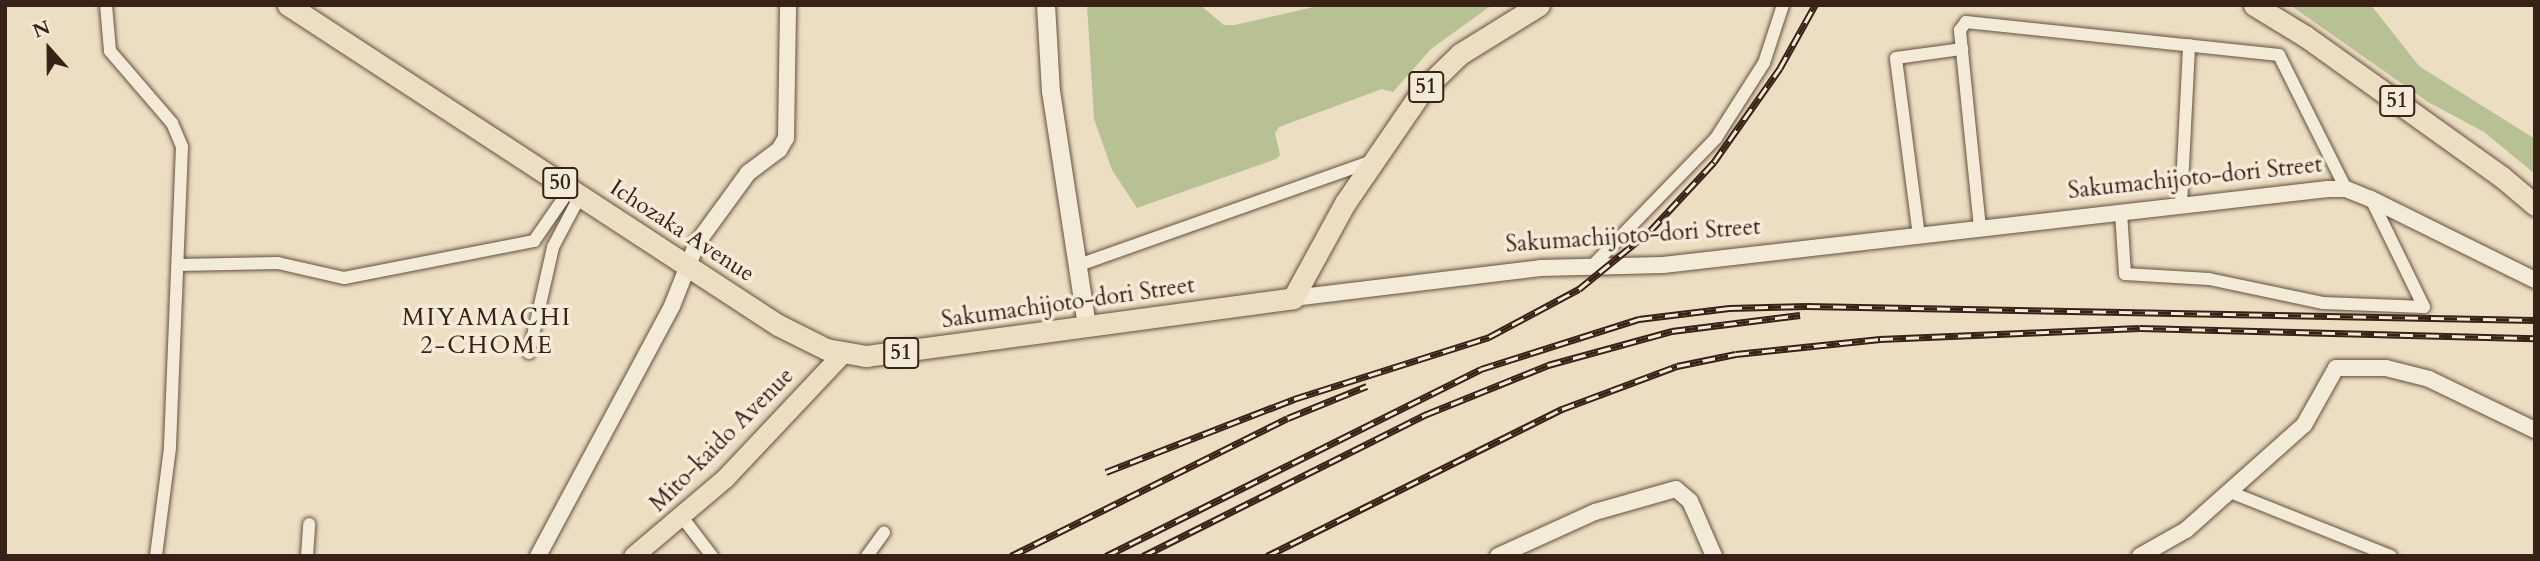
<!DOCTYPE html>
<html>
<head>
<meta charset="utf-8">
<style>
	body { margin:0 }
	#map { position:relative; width:2540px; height:561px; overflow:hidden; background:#ecdec2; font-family:Cardo,serif }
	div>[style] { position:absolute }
	.green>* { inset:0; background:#b8c193 }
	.roads { filter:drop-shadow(0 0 2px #655040) drop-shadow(0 0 2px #655040) }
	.minor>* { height:12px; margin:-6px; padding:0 6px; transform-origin:6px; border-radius:6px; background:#f3ead7 }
	.tertiary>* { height:16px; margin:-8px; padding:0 8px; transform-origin:8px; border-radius:8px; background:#f3ead7 }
	.secondary>* { height:18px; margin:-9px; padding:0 9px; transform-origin:9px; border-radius:9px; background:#f3ead7 }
	.primary>* { height:19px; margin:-9.5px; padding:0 9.5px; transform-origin:9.5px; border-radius:9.5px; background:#ecdec2 }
	.trunk>* { height:21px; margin:-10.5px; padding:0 10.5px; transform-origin:10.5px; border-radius:10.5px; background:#ecdec2 }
	.rail>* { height:7px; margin-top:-3.5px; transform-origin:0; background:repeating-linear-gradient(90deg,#f3ead7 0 13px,#382115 0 26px); box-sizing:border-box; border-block:2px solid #382115 }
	span { translate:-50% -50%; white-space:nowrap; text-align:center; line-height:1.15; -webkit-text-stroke:7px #f3ead7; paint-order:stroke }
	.shield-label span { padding:2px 5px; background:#f3ead7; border:2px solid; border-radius:5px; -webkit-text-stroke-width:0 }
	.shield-label { font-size:21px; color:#382115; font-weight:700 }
	.street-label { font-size:23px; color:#382115 }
	.neighbourhood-label { font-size:24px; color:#382115; letter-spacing:2px }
	.frame { position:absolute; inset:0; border:7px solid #382115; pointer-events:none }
	.north { position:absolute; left:14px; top:14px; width:70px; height:70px; -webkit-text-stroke:5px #f3ead7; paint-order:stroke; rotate:339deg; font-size:19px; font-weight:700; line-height:28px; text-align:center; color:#382115 }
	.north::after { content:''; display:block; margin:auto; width:24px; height:32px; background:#382115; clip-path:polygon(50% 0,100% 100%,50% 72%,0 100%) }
</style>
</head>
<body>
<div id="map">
	<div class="green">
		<i style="clip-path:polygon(1087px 5px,1200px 5px,1224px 25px,1235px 25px,1322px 5px,1492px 5px,1431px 49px,1393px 92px,1382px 89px,1279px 127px,1275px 133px,1280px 155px,1276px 159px,1137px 208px,1112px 170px,1094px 119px)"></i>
		<i style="clip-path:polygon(2290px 5px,2371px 5px,2419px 66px,2535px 139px,2535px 174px,2484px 132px,2428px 102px)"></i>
	</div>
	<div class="roads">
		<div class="minor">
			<i style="left:106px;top:5px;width:46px;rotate:85deg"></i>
			<i style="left:110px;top:51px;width:95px;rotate:49.3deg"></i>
			<i style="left:172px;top:123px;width:26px;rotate:67deg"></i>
			<i style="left:182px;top:147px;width:301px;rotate:92.3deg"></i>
			<i style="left:170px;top:448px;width:109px;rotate:97.4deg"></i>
			<i style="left:2181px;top:205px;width:160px;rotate:-87.1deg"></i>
			<i style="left:2121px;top:212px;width:62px;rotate:86.3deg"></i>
			<i style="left:2125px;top:274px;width:84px;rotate:3.4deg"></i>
			<i style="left:2209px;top:279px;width:116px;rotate:11.9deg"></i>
			<i style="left:2323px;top:303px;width:101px;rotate:2.3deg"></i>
			<i style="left:2424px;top:307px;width:120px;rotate:-116.1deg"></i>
			<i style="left:1980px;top:228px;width:199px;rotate:-95.8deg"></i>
			<i style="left:1960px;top:30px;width:10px;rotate:-53deg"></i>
			<i style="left:1966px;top:22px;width:315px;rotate:6deg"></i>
			<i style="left:2279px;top:55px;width:150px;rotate:63.4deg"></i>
			<i style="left:1919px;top:236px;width:179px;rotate:-97.4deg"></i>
			<i style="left:1896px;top:58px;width:67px;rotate:-7.8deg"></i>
			<i style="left:1595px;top:263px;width:174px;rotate:-45.9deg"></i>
			<i style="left:1716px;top:138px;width:89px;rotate:-57.4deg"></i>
			<i style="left:1764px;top:63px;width:61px;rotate:-71.9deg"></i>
			<i style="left:178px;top:265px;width:100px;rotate:-1.1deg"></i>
			<i style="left:278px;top:263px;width:68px;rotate:12.8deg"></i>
			<i style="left:344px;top:278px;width:194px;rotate:-11deg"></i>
			<i style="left:534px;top:241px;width:63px;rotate:-55.3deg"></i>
			<i style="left:1076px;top:266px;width:314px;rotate:-19.5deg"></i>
			<i style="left:529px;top:353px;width:109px;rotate:-77.2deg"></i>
			<i style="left:553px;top:247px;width:58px;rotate:-62.1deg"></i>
			<i style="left:2230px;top:492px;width:173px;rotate:21.7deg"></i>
			<i style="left:682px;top:517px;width:49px;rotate:52.4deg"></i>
			<i style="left:307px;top:556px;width:32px;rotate:-86deg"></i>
			<i style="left:867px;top:556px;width:29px;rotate:-54deg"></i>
		</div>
		<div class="tertiary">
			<i style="left:1293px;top:298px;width:249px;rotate:-6.9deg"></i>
			<i style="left:1540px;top:268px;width:123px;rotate:-1.4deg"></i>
			<i style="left:1663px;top:265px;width:669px;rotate:-6.52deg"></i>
			<i style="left:2328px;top:189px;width:18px"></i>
			<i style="left:2346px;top:189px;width:27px;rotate:22deg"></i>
			<i style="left:2371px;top:199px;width:183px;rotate:26.3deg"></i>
			<i style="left:538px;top:556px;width:284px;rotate:-61.8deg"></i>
			<i style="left:672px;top:306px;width:68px;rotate:-68.4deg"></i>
			<i style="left:697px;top:243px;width:87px;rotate:-53.9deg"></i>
			<i style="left:748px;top:173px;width:39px;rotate:-37deg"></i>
			<i style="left:779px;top:150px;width:14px;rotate:-60deg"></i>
			<i style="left:786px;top:138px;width:133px;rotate:-89.1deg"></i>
			<i style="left:1498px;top:556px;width:107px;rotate:-24.4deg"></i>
			<i style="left:1595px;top:512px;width:84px;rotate:-15.9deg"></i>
			<i style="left:1676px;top:489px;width:18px;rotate:41deg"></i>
			<i style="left:1690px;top:501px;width:60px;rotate:66.4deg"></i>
			<i style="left:2140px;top:556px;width:53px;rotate:-29.5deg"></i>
			<i style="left:2186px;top:530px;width:158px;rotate:-41.7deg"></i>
			<i style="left:2304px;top:425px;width:65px;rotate:-60.7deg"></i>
			<i style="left:2336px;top:368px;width:50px"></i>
			<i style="left:2386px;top:368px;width:44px;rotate:14.3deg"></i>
			<i style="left:2429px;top:379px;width:118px;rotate:25.7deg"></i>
		</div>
		<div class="secondary">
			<i style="left:1046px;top:5px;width:86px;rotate:86.7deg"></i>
			<i style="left:1051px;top:91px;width:239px;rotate:81.3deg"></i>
		</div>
		<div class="primary">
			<i style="left:633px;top:556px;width:121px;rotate:-40.3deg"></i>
			<i style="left:725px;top:478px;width:170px;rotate:-46.7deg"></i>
		</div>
		<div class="trunk">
			<i style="left:288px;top:5px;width:585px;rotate:33.15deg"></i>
			<i style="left:778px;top:325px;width:54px;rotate:26.6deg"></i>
			<i style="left:826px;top:349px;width:41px;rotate:9.9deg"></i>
			<i style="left:866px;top:356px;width:431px;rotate:-7.7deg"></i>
			<i style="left:1293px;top:298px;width:108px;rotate:-61.3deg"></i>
			<i style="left:1345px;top:203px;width:136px;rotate:-55.5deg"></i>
			<i style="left:1422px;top:91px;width:53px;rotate:-44.2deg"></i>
			<i style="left:1460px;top:54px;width:93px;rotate:-31.8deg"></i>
			<i style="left:2254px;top:5px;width:60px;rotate:31.3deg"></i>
			<i style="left:2305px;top:36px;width:242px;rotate:35.6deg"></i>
			<i style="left:2502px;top:177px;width:43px;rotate:40.3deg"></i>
		</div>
	</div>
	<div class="rail">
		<i style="left:1106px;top:472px;width:202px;rotate:-21.2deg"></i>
		<i style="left:1294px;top:399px;width:205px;rotate:-17.6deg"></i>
		<i style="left:1489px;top:337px;width:102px;rotate:-28.1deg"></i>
		<i style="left:1579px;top:289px;width:93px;rotate:-39.3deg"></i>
		<i style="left:1651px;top:230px;width:93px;rotate:-47.2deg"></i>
		<i style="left:1714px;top:162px;width:115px;rotate:-54.9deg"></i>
		<i style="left:1780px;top:68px;width:72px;rotate:-60.9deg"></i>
		<i style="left:1011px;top:556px;width:309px;rotate:-26.5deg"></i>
		<i style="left:1288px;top:418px;width:85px;rotate:-22.1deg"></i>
		<i style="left:1106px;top:556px;width:419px;rotate:-26.5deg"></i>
		<i style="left:1481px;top:369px;width:166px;rotate:-17.6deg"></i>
		<i style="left:1639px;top:319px;width:91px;rotate:-7deg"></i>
		<i style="left:1729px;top:308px;width:78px;rotate:-1.5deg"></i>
		<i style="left:1807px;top:306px;width:728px;rotate:1.1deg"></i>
		<i style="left:1143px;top:556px;width:318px;rotate:-26.6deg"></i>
		<i style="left:1427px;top:414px;width:131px;rotate:-22deg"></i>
		<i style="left:1548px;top:365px;width:129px;rotate:-15.3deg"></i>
		<i style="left:1672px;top:331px;width:129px;rotate:-7.1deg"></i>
		<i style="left:1267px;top:556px;width:330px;rotate:-26.5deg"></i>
		<i style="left:1562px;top:409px;width:123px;rotate:-20.5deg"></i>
		<i style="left:1677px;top:366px;width:60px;rotate:-11.5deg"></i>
		<i style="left:1736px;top:354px;width:145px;rotate:-5.9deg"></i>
		<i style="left:1880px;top:339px;width:260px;rotate:-2.4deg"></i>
		<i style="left:2140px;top:328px;width:395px;rotate:1.5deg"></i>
	</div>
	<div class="shield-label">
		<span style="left:1426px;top:87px">51</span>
		<span style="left:2397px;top:101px">51</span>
		<span style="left:560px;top:183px">50</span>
		<span style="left:901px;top:353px">51</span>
	</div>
	<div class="street-label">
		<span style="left:2195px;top:178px;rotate:-6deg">Sakumachijoto-dori Street</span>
		<span style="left:682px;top:231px;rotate:33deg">Ichozaka Avenue</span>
		<span style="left:1633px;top:236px;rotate:-4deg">Sakumachijoto-dori Street</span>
		<span style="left:1068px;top:303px;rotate:-8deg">Sakumachijoto-dori Street</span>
		<span style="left:722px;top:440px;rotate:-45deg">Mito-kaido Avenue</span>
	</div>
	<div class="neighbourhood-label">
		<span style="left:487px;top:332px">MIYAMACHI<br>2-CHOME</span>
	</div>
	<div class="frame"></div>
	<div class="north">N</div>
</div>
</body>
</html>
